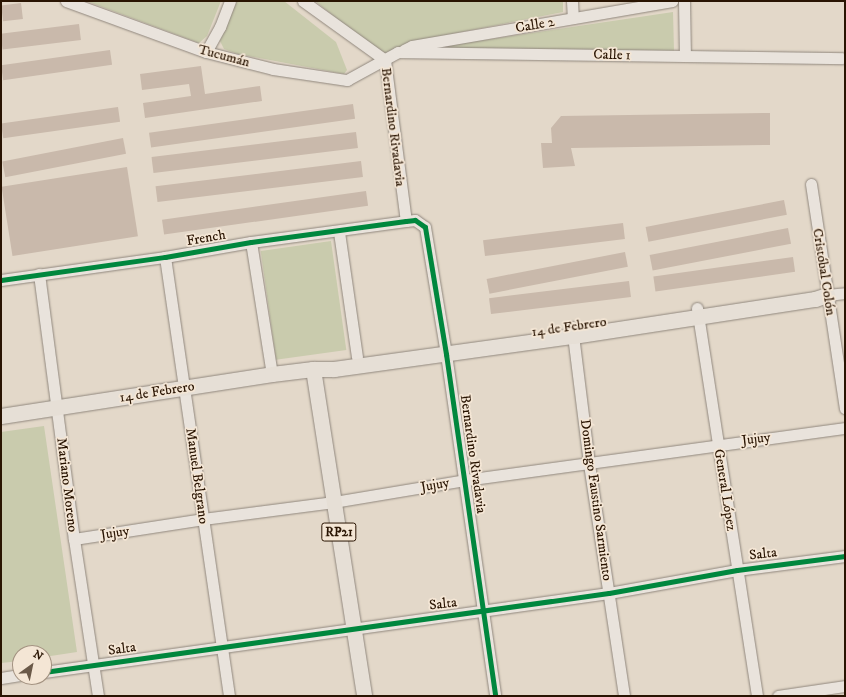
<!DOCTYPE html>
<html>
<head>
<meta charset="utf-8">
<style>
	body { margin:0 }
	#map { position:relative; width:846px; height:697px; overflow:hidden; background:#e3d8c9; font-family:"IM FELL DW Pica",serif }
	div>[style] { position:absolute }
	.green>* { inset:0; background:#c9cbad; transform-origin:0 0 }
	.building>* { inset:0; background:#c9b9ab; transform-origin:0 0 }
	.roads { filter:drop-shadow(0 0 1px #90877d) drop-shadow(0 0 1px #90877d) }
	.minor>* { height:11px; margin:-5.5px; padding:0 5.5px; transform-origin:5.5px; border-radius:5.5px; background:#e9e3dc }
	.major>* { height:15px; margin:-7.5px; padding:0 7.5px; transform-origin:7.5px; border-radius:7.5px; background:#e6dfd6 }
	.cycleway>* { height:5px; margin:-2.5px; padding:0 2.5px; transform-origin:2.5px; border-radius:2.5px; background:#00873e }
	span { translate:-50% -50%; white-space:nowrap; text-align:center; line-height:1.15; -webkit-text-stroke:3.5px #f4e6d5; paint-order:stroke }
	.shield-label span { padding:1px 3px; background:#f4e6d5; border:1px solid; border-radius:3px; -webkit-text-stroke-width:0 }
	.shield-label { font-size:13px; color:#291402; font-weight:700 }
	.street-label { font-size:14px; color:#291402 }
	.frame { position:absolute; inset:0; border:2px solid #291402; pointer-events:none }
	.north { position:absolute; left:12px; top:645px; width:40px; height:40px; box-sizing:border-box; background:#f4e6d5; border:1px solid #a39281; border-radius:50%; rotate:33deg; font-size:11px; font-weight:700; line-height:16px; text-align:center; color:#291402 }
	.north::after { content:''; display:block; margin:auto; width:14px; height:18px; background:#6a5948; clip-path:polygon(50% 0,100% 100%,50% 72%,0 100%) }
</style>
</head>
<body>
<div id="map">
	<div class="green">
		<i style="clip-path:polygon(86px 1px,221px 1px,207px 36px,199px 43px)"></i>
		<i style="clip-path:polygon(237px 1px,284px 1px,336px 42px,347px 70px,344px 74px,238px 54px,224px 49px,220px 41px)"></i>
		<i style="clip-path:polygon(315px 1px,563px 1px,563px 12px,411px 42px,382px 55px)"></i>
		<i style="clip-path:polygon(673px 12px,674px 51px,430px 48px)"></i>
		<i style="left:331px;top:241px;width:110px;height:71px;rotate:82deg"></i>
		<i style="clip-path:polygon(44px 426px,77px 652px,44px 657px,44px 653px,20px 653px,20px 661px,1px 663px,1px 432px)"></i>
	</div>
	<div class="building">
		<i style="left:21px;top:3px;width:16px;height:20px;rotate:83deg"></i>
		<i style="left:79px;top:24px;width:16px;height:79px;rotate:83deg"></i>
		<i style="left:110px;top:50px;width:15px;height:110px;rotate:82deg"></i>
		<i style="clip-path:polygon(201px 66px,205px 94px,260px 86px,262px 101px,145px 118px,143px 103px,191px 96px,189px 84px,142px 90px,140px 74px)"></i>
		<i style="left:353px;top:104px;width:15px;height:206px;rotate:82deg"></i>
		<i style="left:118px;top:107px;width:15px;height:118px;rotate:82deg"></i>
		<i style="clip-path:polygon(770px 113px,770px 145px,571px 148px,575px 166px,543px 168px,541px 143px,552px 143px,551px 128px,561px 116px)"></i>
		<i style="left:356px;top:132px;width:16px;height:206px;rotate:83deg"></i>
		<i style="left:123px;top:138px;width:16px;height:123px;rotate:79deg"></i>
		<i style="left:361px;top:161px;width:16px;height:207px;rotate:83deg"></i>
		<i style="left:127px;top:167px;width:70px;height:127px;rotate:81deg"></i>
		<i style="left:366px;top:191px;width:15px;height:206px;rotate:82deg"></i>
		<i style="left:784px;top:200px;width:15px;height:141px;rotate:79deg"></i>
		<i style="left:623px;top:223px;width:16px;height:141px;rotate:83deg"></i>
		<i style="left:788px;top:228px;width:16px;height:141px;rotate:79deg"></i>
		<i style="left:625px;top:252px;width:15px;height:141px;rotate:79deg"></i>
		<i style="left:793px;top:257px;width:15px;height:141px;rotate:82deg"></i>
		<i style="left:629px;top:281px;width:16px;height:141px;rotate:83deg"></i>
	</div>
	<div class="roads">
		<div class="minor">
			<i style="left:66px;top:1px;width:149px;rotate:20deg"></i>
			<i style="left:206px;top:52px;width:69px;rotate:14.2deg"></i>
			<i style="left:273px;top:69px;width:75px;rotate:8.5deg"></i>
			<i style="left:347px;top:80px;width:58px;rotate:-28.8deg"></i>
			<i style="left:398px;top:52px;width:444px;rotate:0.8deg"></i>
			<i style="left:303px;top:1px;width:101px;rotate:35.7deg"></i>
			<i style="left:385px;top:60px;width:162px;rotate:82.6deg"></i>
			<i style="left:572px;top:1px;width:17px;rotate:87deg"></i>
			<i style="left:684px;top:1px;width:55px;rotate:89deg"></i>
			<i style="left:404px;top:50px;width:9px;rotate:-27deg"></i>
			<i style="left:412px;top:46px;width:264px;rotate:-9.8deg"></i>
			<i style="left:206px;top:52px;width:29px;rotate:-61deg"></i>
			<i style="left:220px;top:27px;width:28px;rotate:-69deg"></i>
			<i style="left:811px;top:184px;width:227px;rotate:81.4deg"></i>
			<i style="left:339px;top:232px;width:126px;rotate:81.8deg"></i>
			<i style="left:251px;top:242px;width:134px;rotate:81deg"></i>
			<i style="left:165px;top:257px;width:444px;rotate:81.7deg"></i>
			<i style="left:39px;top:274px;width:267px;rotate:82.5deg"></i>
			<i style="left:74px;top:539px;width:159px;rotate:81.3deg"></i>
			<i style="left:1px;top:280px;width:166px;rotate:-8deg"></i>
			<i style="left:165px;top:257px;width:87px;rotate:-9.9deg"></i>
			<i style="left:251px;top:242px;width:156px;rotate:-7.7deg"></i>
			<i style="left:406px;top:221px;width:9px;rotate:-6deg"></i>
			<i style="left:415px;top:220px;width:12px;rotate:35deg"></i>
			<i style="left:425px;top:227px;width:129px;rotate:80.6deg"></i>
			<i style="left:446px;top:354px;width:345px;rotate:81.8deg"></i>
			<i style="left:827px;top:295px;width:18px;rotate:-6deg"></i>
			<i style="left:697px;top:308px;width:393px;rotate:81.2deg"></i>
			<i style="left:572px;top:327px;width:138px;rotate:82.9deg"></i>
			<i style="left:589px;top:464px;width:235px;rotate:81.4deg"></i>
			<i style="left:74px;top:539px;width:131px;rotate:-8.8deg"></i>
			<i style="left:203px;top:519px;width:132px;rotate:-7.4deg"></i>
			<i style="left:334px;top:502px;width:133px;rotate:-9.5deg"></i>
			<i style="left:465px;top:480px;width:384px;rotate:-7.8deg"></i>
			<i style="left:44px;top:672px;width:570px;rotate:-7.96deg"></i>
			<i style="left:609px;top:593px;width:130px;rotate:-10.2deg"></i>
			<i style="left:737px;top:570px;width:109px;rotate:-7.4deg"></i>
			<i style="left:1px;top:678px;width:19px;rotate:-9deg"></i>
			<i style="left:778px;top:696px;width:68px;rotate:-8.5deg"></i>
		</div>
		<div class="major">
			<i style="left:313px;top:369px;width:331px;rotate:81.1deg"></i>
			<i style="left:1px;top:416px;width:274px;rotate:-8.8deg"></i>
			<i style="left:272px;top:374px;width:41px;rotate:-7deg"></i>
			<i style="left:313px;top:369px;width:21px"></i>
			<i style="left:334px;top:369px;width:241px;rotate:-7.9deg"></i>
			<i style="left:573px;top:336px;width:245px;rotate:-8.7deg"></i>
			<i style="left:815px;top:299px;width:13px;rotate:-18deg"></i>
		</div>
	</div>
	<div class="cycleway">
		<i style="left:1px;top:280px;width:166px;rotate:-8deg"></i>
		<i style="left:165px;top:257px;width:87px;rotate:-9.9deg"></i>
		<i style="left:251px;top:242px;width:156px;rotate:-7.7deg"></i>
		<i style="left:406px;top:221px;width:9px;rotate:-6deg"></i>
		<i style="left:415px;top:220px;width:12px;rotate:35deg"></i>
		<i style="left:425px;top:227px;width:129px;rotate:80.6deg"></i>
		<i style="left:446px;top:354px;width:345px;rotate:81.8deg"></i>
		<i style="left:44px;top:672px;width:570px;rotate:-7.96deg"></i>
		<i style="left:609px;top:593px;width:130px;rotate:-10.2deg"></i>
		<i style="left:737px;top:570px;width:109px;rotate:-7.4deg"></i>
	</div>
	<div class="shield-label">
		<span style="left:339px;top:532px">RP21</span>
	</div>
	<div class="street-label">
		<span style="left:535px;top:25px;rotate:-10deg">Calle 2</span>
		<span style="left:612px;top:55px;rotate:1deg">Calle 1</span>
		<span style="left:224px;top:56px;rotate:15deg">Tucumán</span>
		<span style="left:393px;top:127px;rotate:83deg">Bernardino Rivadavia</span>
		<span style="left:206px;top:238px;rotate:-10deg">French</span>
		<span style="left:824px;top:272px;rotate:81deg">Cristóbal Colón</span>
		<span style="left:569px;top:327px;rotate:-8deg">14 de Febrero</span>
		<span style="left:157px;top:392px;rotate:-9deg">14 de Febrero</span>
		<span style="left:756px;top:439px;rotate:-7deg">Jujuy</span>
		<span style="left:473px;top:454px;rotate:82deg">Bernardino Rivadavia</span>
		<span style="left:197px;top:476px;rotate:82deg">Manuel Belgrano</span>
		<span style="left:67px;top:485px;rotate:83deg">Mariano Moreno</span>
		<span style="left:435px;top:485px;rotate:-10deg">Jujuy</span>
		<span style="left:725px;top:490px;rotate:81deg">General López</span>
		<span style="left:596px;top:500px;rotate:82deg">Domingo Faustino Sarmiento</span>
		<span style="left:115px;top:533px;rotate:-9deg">Jujuy</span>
		<span style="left:763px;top:554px;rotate:-7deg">Salta</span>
		<span style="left:443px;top:604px;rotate:-7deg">Salta</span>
		<span style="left:122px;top:649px;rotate:-8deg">Salta</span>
	</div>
	<div class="frame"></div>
	<div class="north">N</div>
</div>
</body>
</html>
